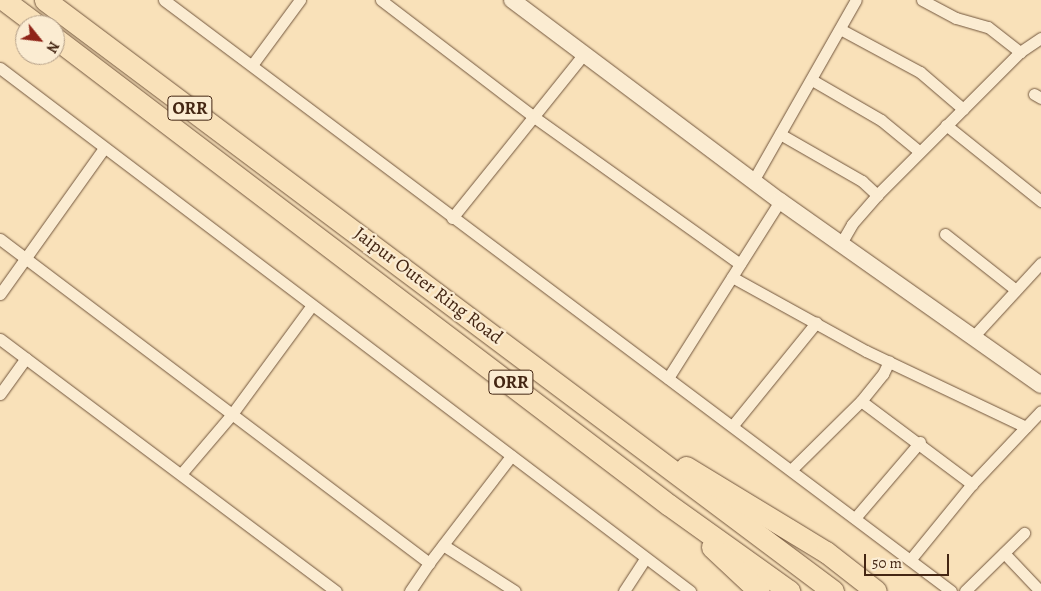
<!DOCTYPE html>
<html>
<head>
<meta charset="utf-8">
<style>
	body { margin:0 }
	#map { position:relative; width:1041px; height:591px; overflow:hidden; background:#f9e1b9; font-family:Alegreya,serif }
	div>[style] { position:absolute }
	.roads { filter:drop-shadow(0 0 1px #71553c) drop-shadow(0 0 1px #71553c) }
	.street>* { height:11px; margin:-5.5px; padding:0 5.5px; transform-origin:5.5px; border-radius:5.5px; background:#fbecd2 }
	.secondary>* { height:16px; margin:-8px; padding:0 8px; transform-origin:8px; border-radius:8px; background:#fbecd2 }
	.highway>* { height:21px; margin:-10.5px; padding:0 10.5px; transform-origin:10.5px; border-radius:10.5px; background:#f9e1b9 }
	span { translate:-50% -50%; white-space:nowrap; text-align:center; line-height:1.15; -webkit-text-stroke:4.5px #fbecd2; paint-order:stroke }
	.shield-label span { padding:1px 4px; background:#fbecd2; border:1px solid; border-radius:4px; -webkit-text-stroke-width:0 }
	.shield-label { font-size:18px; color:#442613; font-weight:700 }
	.street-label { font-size:19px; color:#442613 }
	.north { position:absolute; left:15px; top:15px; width:50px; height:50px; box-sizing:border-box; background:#fbecd2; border:1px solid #b29d86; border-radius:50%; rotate:119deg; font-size:14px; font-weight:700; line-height:20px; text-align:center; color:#442613 }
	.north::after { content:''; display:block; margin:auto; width:18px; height:22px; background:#8f2418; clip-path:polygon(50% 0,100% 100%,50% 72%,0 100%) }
	.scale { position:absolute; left:864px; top:554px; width:85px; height:22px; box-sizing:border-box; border:2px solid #442613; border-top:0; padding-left:6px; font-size:15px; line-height:18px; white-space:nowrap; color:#442613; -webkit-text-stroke:4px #fbecd2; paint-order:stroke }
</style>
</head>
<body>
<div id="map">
	<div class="roads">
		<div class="street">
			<i style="left:164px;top:0;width:984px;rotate:36.9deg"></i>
			<i style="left:381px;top:0;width:193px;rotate:37.4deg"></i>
			<i style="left:534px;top:117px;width:253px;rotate:35.5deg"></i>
			<i style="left:922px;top:0;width:38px;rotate:28deg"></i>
			<i style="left:956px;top:18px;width:33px;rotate:16deg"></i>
			<i style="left:988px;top:27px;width:41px;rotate:38deg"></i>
			<i style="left:840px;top:29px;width:91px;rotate:28.3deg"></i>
			<i style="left:920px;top:72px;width:57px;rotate:40.7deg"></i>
			<i style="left:252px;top:65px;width:81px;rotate:-53.6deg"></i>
			<i style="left:0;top:68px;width:866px;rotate:37.16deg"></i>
			<i style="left:812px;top:80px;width:80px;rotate:30.1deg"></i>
			<i style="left:881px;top:120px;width:50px;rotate:39.4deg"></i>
			<i style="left:1034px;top:94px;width:8px;rotate:30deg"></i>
			<i style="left:946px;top:125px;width:122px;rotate:38.7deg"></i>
			<i style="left:780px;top:134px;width:95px;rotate:29.8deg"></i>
			<i style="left:862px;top:181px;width:21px;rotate:43deg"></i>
			<i style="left:753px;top:181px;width:208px;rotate:-60.4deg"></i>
			<i style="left:452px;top:218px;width:211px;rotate:-51.2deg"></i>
			<i style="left:945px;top:234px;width:90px;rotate:38.3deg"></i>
			<i style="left:0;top:239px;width:538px;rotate:37.06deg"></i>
			<i style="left:429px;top:563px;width:34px;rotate:124deg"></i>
			<i style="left:840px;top:245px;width:24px;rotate:-60deg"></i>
			<i style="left:852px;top:224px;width:38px;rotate:-49deg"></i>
			<i style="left:877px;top:195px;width:202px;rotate:-45deg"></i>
			<i style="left:1020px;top:52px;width:25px;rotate:-34deg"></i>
			<i style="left:732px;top:277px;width:153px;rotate:28.9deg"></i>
			<i style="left:866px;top:351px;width:177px;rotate:25.4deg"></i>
			<i style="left:0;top:294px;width:179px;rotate:-54.5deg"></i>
			<i style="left:972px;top:338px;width:102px;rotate:-47.4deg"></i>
			<i style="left:0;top:339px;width:420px;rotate:36.9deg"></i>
			<i style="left:668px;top:378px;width:209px;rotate:-57.7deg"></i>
			<i style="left:0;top:394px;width:44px;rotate:-54.2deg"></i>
			<i style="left:861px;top:401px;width:139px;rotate:36.8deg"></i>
			<i style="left:733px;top:425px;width:132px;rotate:-50.9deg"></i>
			<i style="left:791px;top:470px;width:98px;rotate:-44.6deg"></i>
			<i style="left:861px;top:401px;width:35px;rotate:-51deg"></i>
			<i style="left:883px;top:374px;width:14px;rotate:-65deg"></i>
			<i style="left:181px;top:474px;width:79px;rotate:-49.6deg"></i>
			<i style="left:232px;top:414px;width:135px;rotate:-53.7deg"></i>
			<i style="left:855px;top:518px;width:100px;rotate:-49.5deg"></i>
			<i style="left:443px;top:545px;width:85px;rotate:32.6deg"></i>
			<i style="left:1004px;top:553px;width:52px;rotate:46.5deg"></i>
			<i style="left:910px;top:560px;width:98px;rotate:-50.8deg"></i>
			<i style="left:972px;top:484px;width:100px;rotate:-46.6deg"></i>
			<i style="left:429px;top:563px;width:135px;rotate:-52.5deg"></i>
			<i style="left:624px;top:591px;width:38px;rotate:-57deg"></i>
			<i style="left:965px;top:591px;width:83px;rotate:-44.5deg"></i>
		</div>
		<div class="secondary">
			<i style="left:512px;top:0;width:335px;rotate:36.9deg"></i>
			<i style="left:780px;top:201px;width:319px;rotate:35.2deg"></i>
		</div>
		<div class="highway">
			<i style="left:4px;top:0;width:41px;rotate:37.1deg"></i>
			<i style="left:45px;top:0;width:985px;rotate:36.87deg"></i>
			<i style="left:55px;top:38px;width:771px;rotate:37.26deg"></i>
			<i style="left:669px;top:505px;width:148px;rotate:35.6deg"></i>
			<i style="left:686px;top:467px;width:164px;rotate:31.3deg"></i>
			<i style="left:826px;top:552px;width:63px;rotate:38deg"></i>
			<i style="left:712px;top:547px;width:64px;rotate:43.1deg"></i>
		</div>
	</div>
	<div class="shield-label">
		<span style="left:190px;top:108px">ORR</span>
		<span style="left:511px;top:382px">ORR</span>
	</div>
	<div class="street-label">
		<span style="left:428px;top:286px;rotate:37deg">Jaipur Outer Ring Road</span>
	</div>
	<div class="north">N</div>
	<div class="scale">50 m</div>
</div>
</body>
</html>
